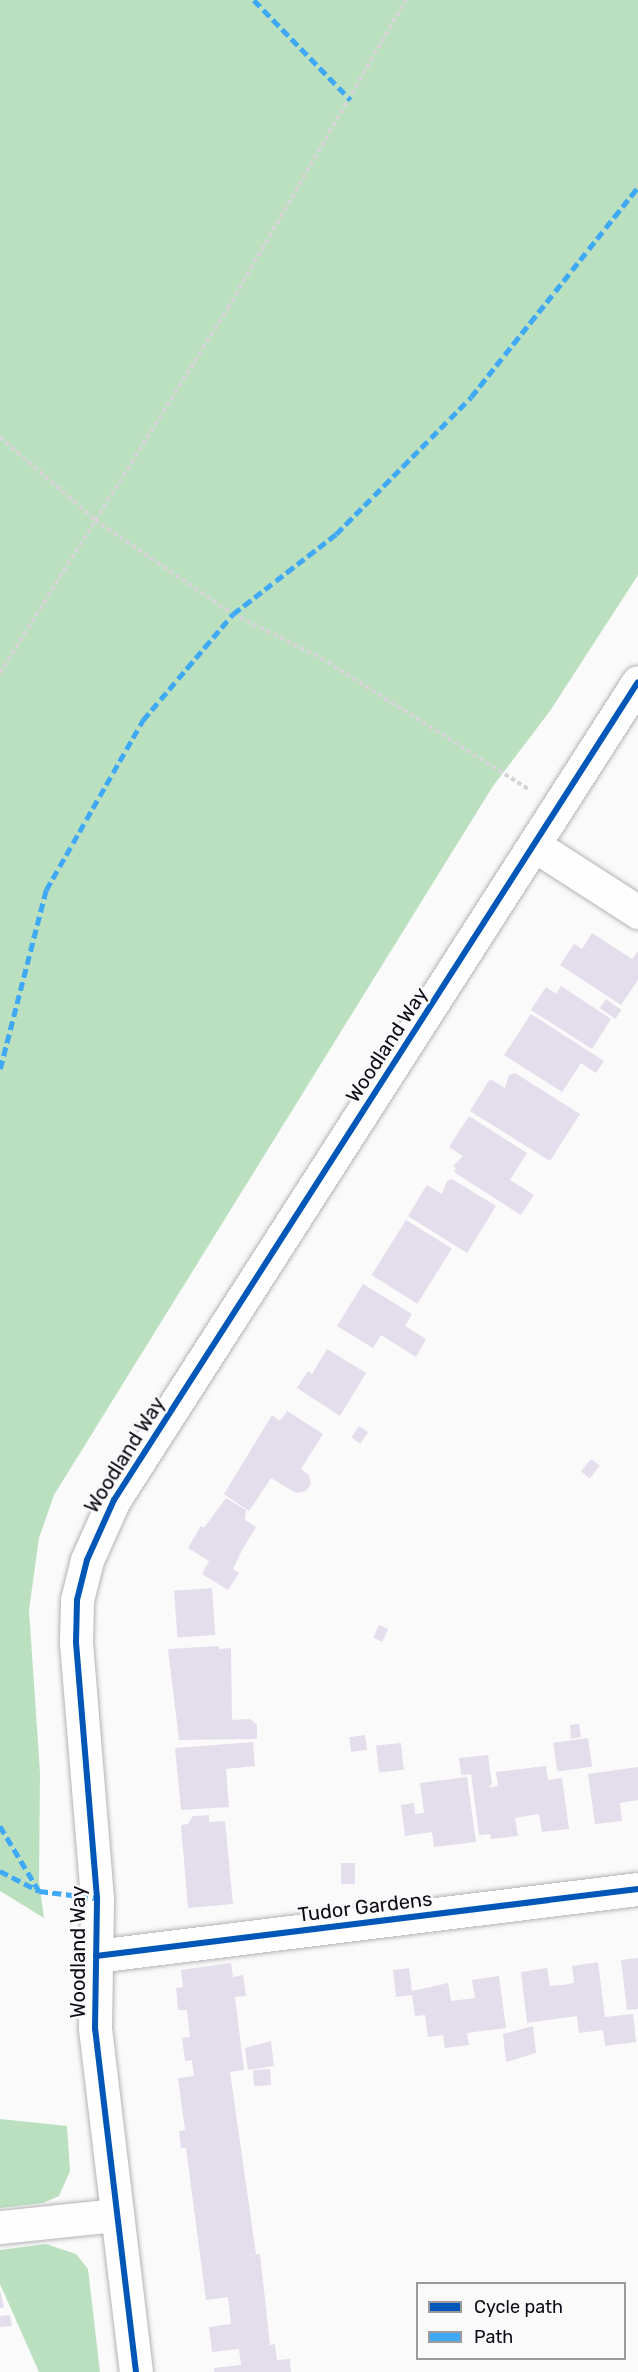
<!DOCTYPE html>
<html>
<head>
<meta charset="utf-8">
<style>
	body { margin:0 }
	#map { position:relative; width:638px; height:2372px; overflow:hidden; background:#fafafa; font-family:Rubik,sans-serif }
	div>[style] { position:absolute }
	.forest>* { inset:0; background:#bae0bf }
	.building>* { inset:0; background:#e4ddec; transform-origin:0 0 }
	.path>* { height:4px; margin-top:-2px; transform-origin:0; background:repeating-linear-gradient(90deg,#d5d5d5 0 4.5px,transparent 0 7.5px) }
	.roads { filter:drop-shadow(0 0 2px #b5b2b8) drop-shadow(0 0 2px #b5b2b8) }
	.minor>* { height:33px; margin:-16.5px; padding:0 16.5px; transform-origin:16.5px; border-radius:16.5px; background:#fefefe }
	.quiet>* { height:4.5px; margin-top:-2.25px; transform-origin:0; background:repeating-linear-gradient(90deg,#3fa9f5 0 9px,transparent 0 13.5px) }
	.cycleway>* { height:6px; margin:-3px; padding:0 3px; transform-origin:3px; border-radius:3px; background:#0057b8 }
	span { translate:-50% -50%; white-space:nowrap; text-align:center; line-height:1.15; -webkit-text-stroke:5px #fafafa; paint-order:stroke }
	.street-label { font-size:20px; color:#0f0a15 }
	.legend { position:absolute; left:416px; top:2282px; width:210px; height:78px; box-sizing:border-box; background:#fafafa; border:2px solid #9c9a9e; margin:0; padding:8px 10px; list-style:none; font-size:18px; color:#0f0a15 }
	.legend li { display:flex; align-items:center; gap:12px; height:30px }
	.legend b { width:30px; border:2px solid #9c9a9e }
</style>
</head>
<body>
<div id="map">
	<div class="forest">
		<i style="clip-path:polygon(0 0,638px 0,638px 575px,550px 711px,493px 786px,54px 1495px,39px 1538px,29px 1610px,40px 1773px,39px 1881px,44px 1918px,0 1891px)"></i>
		<i style="clip-path:polygon(0 2119px,67px 2126px,70px 2171px,59px 2196px,43px 2203px,0 2208px)"></i>
		<i style="clip-path:polygon(46px 2244px,76px 2254px,88px 2269px,100px 2372px,39px 2372px,0 2284px,0 2250px)"></i>
	</div>
	<div class="building">
		<i style="clip-path:polygon(592px 933px,632px 959px,638px 951px,638px 980px,621px 1005px,560px 965px,574px 944px,582px 949px)"></i>
		<i style="clip-path:polygon(561px 986px,611px 1019px,592px 1049px,531px 1010px,546px 987px,556px 994px)"></i>
		<i style="left:606px;top:999px;width:19px;height:11px;rotate:35deg"></i>
		<i style="clip-path:polygon(531px 1014px,604px 1061px,596px 1073px,581px 1063px,562px 1092px,504px 1055px)"></i>
		<i style="clip-path:polygon(515px 1073px,580px 1114px,550px 1161px,470px 1111px,490px 1079px,505px 1088px,509px 1075px)"></i>
		<i style="clip-path:polygon(469px 1116px,527px 1153px,510px 1180px,534px 1195px,521px 1215px,454px 1172px,456px 1168px,453px 1166px,463px 1156px,449px 1147px)"></i>
		<i style="clip-path:polygon(452px 1179px,496px 1206px,467px 1253px,408px 1216px,427px 1185px,442px 1194px,447px 1181px)"></i>
		<i style="left:406px;top:1220px;width:54px;height:65px;rotate:32deg"></i>
		<i style="clip-path:polygon(363px 1284px,412px 1314px,405px 1326px,426px 1339px,416px 1357px,381px 1335px,373px 1348px,337px 1326px)"></i>
		<i style="clip-path:polygon(327px 1349px,366px 1373px,340px 1416px,297px 1388px,308px 1371px,312px 1374px)"></i>
		<i style="clip-path:polygon(287px 1411px,323px 1434px,301px 1469px,309px 1475px,311px 1484px,306px 1491px,296px 1493px,271px 1478px,249px 1511px,224px 1494px,272px 1415px,280px 1421px)"></i>
		<i style="left:359px;top:1426px;width:11px;height:14px;rotate:34deg"></i>
		<i style="left:591px;top:1459px;width:11px;height:16px;rotate:38deg"></i>
		<i style="clip-path:polygon(226px 1498px,246px 1510px,245px 1520px,256px 1527px,242px 1550px,233px 1569px,239px 1573px,228px 1590px,202px 1574px,209px 1561px,188px 1548px,201px 1526px,204px 1528px)"></i>
		<i style="left:212px;top:1588px;width:47px;height:38px;rotate:86deg"></i>
		<i style="left:379px;top:1625px;width:10px;height:14px;rotate:24deg"></i>
		<i style="clip-path:polygon(219px 1646px,219px 1649px,231px 1648px,232px 1720px,250px 1719px,257px 1725px,257px 1739px,179px 1740px,168px 1649px)"></i>
		<i style="clip-path:polygon(579px 1724px,581px 1737px,571px 1739px,570px 1725px)"></i>
		<i style="left:365px;top:1735px;width:15px;height:16px;rotate:82deg"></i>
		<i style="left:588px;top:1738px;width:29px;height:35px;rotate:82deg"></i>
		<i style="clip-path:polygon(253px 1742px,255px 1766px,226px 1769px,229px 1807px,181px 1810px,175px 1748px)"></i>
		<i style="left:401px;top:1743px;width:27px;height:25px;rotate:84deg"></i>
		<i style="clip-path:polygon(488px 1755px,492px 1784px,488px 1788px,498px 1786px,496px 1772px,546px 1766px,548px 1780px,562px 1778px,569px 1829px,542px 1832px,539px 1814px,515px 1818px,518px 1836px,491px 1839px,490px 1834px,479px 1835px,471px 1774px,461px 1775px,459px 1758px)"></i>
		<i style="clip-path:polygon(638px 1767px,638px 1800px,620px 1803px,622px 1821px,595px 1824px,588px 1774px)"></i>
		<i style="clip-path:polygon(467px 1777px,476px 1842px,434px 1847px,432px 1832px,405px 1836px,401px 1805px,414px 1803px,415px 1814px,424px 1813px,420px 1783px)"></i>
		<i style="clip-path:polygon(209px 1815px,209px 1822px,225px 1821px,233px 1904px,188px 1908px,181px 1825px,188px 1824px,193px 1816px)"></i>
		<i style="left:341px;top:1863px;width:14px;height:21px"></i>
		<i style="clip-path:polygon(638px 1958px,638px 2009px,627px 2010px,621px 1960px)"></i>
		<i style="clip-path:polygon(598px 1962px,605px 2017px,633px 2014px,636px 2042px,605px 2046px,603px 2030px,579px 2033px,577px 2016px,527px 2023px,521px 1972px,547px 1968px,550px 1986px,562px 1985px,574px 1983px,572px 1966px)"></i>
		<i style="clip-path:polygon(231px 1963px,233px 1977px,243px 1975px,246px 1996px,235px 1997px,244px 2070px,230px 2072px,256px 2254px,242px 2256px,260px 2254px,270px 2345px,275px 2344px,277px 2360px,290px 2359px,291px 2372px,214px 2372px,214px 2368px,241px 2365px,239px 2349px,212px 2352px,209px 2327px,231px 2324px,228px 2297px,206px 2300px,186px 2148px,181px 2148px,179px 2131px,185px 2130px,178px 2078px,194px 2076px,192px 2060px,185px 2061px,182px 2038px,190px 2037px,187px 2010px,178px 2010px,176px 1988px,183px 1987px,181px 1970px)"></i>
		<i style="clip-path:polygon(409px 1968px,412px 1991px,448px 1983px,451px 2001px,475px 1998px,472px 1980px,499px 1976px,506px 2028px,467px 2033px,469px 2045px,445px 2048px,443px 2035px,428px 2037px,425px 2015px,415px 2016px,412px 1995px,396px 1997px,393px 1970px)"></i>
		<i style="clip-path:polygon(533px 2026px,536px 2053px,506px 2062px,503px 2034px)"></i>
		<i style="clip-path:polygon(271px 2041px,274px 2066px,248px 2070px,245px 2048px)"></i>
		<i style="left:270px;top:2069px;width:16px;height:17px;rotate:86deg"></i>
		<i style="clip-path:polygon(0 2290px,4px 2307px,0 2308px)"></i>
		<i style="clip-path:polygon(10px 2315px,12px 2326px,0 2327px,0 2316px)"></i>
	</div>
	<div class="path">
		<i style="left:0;top:437px;width:126px;rotate:41.1deg"></i>
		<i style="left:95px;top:520px;width:167px;rotate:34.3deg"></i>
		<i style="left:233px;top:614px;width:98px;rotate:26.6deg"></i>
		<i style="left:321px;top:658px;width:247px;rotate:32.3deg"></i>
		<i style="left:0;top:673px;width:430px;rotate:-58deg"></i>
		<i style="left:228px;top:308px;width:356px;rotate:-60deg"></i>
	</div>
	<div class="roads">
		<div class="minor">
			<i style="left:534px;top:845px;width:124px;rotate:32.8deg"></i>
			<i style="left:96px;top:1956px;width:546px;rotate:-7.05deg"></i>
			<i style="left:0;top:2227px;width:118px;rotate:-5.9deg"></i>
			<i style="left:136px;top:2372px;width:346px;rotate:-96.8deg"></i>
			<i style="left:95px;top:2028px;width:130px;rotate:-89.1deg"></i>
			<i style="left:97px;top:1898px;width:257px;rotate:-94.7deg"></i>
			<i style="left:76px;top:1642px;width:42px;rotate:-88.6deg"></i>
			<i style="left:77px;top:1600px;width:41px;rotate:-76deg"></i>
			<i style="left:87px;top:1560px;width:66px;rotate:-65.8deg"></i>
			<i style="left:114px;top:1500px;width:971px;rotate:-57.36deg"></i>
		</div>
	</div>
	<div class="quiet">
		<i style="left:254px;top:0;width:139px;rotate:45.9deg"></i>
		<i style="left:0;top:1069px;width:185px;rotate:-75.6deg"></i>
		<i style="left:46px;top:890px;width:196px;rotate:-60.3deg"></i>
		<i style="left:143px;top:720px;width:139px;rotate:-49.7deg"></i>
		<i style="left:233px;top:614px;width:130px;rotate:-37.8deg"></i>
		<i style="left:336px;top:534px;width:192px;rotate:-45.4deg"></i>
		<i style="left:471px;top:397px;width:268px;rotate:-51.5deg"></i>
		<i style="left:0;top:1826px;width:76px;rotate:59deg"></i>
		<i style="left:0;top:1871px;width:44px;rotate:27.1deg"></i>
		<i style="left:39px;top:1891px;width:58px;rotate:6.9deg"></i>
	</div>
	<div class="cycleway">
		<i style="left:96px;top:1956px;width:546px;rotate:-7.05deg"></i>
		<i style="left:136px;top:2372px;width:346px;rotate:-96.8deg"></i>
		<i style="left:95px;top:2028px;width:130px;rotate:-89.1deg"></i>
		<i style="left:97px;top:1898px;width:257px;rotate:-94.7deg"></i>
		<i style="left:76px;top:1642px;width:42px;rotate:-88.6deg"></i>
		<i style="left:77px;top:1600px;width:41px;rotate:-76deg"></i>
		<i style="left:87px;top:1560px;width:66px;rotate:-65.8deg"></i>
		<i style="left:114px;top:1500px;width:971px;rotate:-57.36deg"></i>
	</div>
	<div class="street-label">
		<span style="left:387px;top:1045px;rotate:-57deg">Woodland Way</span>
		<span style="left:125px;top:1455px;rotate:-58deg">Woodland Way</span>
		<span style="left:365px;top:1907px;rotate:-7deg">Tudor Gardens</span>
		<span style="left:78px;top:1952px;rotate:-90deg">Woodland Way</span>
	</div>
	<ul class="legend">
	<li><b style="height:8px;background:#0057b8"></b>Cycle path</li>
	<li><b style="height:8px;background:#3fa9f5"></b>Path</li>
	</ul>
</div>
</body>
</html>
